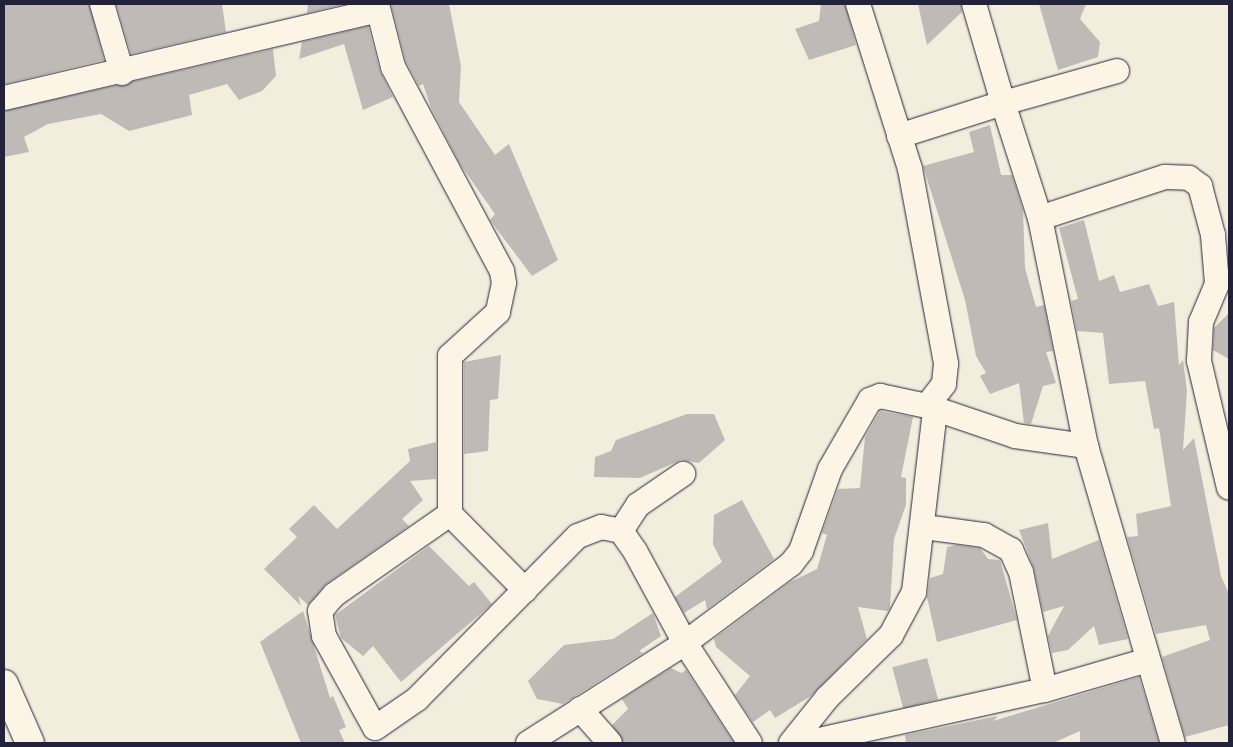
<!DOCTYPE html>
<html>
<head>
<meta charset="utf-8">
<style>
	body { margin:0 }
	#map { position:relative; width:1233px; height:747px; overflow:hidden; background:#f3edde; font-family:Delius,sans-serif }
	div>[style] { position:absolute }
	.building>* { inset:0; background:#bfbab6; transform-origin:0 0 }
	.roads { filter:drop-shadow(0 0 1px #22223b) drop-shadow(0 0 1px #22223b) }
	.minor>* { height:24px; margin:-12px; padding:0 12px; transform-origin:12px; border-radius:12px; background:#fcf5e5 }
	.tertiary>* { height:28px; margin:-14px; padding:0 14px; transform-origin:14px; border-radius:14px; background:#fcf5e5 }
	span { translate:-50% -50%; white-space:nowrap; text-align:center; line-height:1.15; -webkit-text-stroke:4px #fcf5e5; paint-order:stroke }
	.frame { position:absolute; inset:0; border:5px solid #22223b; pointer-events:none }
</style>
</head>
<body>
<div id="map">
	<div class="building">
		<i style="clip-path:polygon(4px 4px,89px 4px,104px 60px,4px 84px)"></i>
		<i style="clip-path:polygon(116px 4px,222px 4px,226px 32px,131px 54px)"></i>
		<i style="clip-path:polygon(308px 4px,345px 4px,307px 13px)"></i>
		<i style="clip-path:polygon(391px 4px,449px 4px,461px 66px,459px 102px,495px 155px,509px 144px,558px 260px,532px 276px,490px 220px,495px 214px,460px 164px,431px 108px,423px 84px,419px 86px,406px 62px)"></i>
		<i style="clip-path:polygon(821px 4px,845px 4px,856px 45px,809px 60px,795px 29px,819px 21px)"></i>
		<i style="clip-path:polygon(918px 4px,961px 4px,962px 12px,927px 45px)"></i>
		<i style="clip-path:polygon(1039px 4px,1086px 4px,1080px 19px,1100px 42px,1098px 57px,1058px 70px)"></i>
		<i style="clip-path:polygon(368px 26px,380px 71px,393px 97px,363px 110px,344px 44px,299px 59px,302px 42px)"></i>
		<i style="clip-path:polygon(273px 49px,276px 76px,262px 91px,239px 100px,227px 84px,189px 95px,192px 115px,129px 131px,101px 114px,48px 124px,24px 137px,29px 152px,4px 157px,4px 111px)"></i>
		<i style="clip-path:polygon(990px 125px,1001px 175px,1012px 175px,1023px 210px,1025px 268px,1036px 307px,1044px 305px,1053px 351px,1046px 352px,1056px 383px,1043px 386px,1031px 424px,1024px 423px,1019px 383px,990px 394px,980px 376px,986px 373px,976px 356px,965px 300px,923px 166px,974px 152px,969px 132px)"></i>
		<i style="clip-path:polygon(1084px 220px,1099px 281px,1114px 275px,1120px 292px,1149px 284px,1158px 306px,1174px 302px,1179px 365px,1183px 360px,1187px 391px,1183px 450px,1194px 438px,1221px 576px,1229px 594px,1229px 725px,1185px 737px,1162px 657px,1210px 640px,1206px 625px,1156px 634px,1127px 537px,1138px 536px,1136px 514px,1171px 506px,1159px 428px,1154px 429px,1145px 381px,1109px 384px,1103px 333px,1077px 331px,1071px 301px,1078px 299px,1059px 228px)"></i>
		<i style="clip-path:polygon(1229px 313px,1229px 359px,1213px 350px,1214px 328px)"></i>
		<i style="clip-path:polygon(501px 355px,498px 399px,490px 400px,488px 451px,464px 454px,464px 362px)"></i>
		<i style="clip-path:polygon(880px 411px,913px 417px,901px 477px,906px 478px,906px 505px,894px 539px,890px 608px,888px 611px,858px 607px,867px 639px,811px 696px,775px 718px,770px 710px,753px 722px,735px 695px,750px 676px,716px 647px,714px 639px,790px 582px,817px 569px,827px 535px,822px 533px,838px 489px,860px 488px,865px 437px)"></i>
		<i style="clip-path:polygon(687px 414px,714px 414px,725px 440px,699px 463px,681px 460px,640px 478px,594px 477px,595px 457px,611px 451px,616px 440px)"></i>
		<i style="clip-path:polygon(436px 442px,436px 479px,410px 481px,423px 500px,402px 519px,409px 526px,326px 584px,308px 605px,298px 596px,301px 606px,264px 569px,297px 537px,289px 529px,314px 505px,337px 529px,410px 461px,408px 449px)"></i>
		<i style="clip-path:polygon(742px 500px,774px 559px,707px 609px,705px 600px,684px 613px,675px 597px,722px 562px,713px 544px,714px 515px)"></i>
		<i style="clip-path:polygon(1048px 523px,1052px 559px,1099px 540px,1128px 639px,1099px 645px,1094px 626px,1068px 650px,1052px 653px,1048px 636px,1064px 606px,1043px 612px,1034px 569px,1019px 530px)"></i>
		<i style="clip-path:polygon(956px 545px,980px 548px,988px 559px,1000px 560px,1017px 620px,937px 642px,927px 597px,930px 578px,943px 574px,947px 547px)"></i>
		<i style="clip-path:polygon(429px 546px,469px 586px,474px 582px,492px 604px,401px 682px,373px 646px,363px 656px,341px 638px,335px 615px)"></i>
		<i style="clip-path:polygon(303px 611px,330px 698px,333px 696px,346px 727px,339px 730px,345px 743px,301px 743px,260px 642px)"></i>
		<i style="clip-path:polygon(653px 613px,661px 636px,639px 651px,643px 653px,563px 704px,537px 699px,528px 681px,564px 645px,613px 639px)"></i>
		<i style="left:927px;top:658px;width:43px;height:36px;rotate:75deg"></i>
		<i style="clip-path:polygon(671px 668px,681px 673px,686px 670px,734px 743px,623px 743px,612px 725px,628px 709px,622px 699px)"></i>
		<i style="clip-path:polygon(1139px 677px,1159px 743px,1080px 743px,1080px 731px,1053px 743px,906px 743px,905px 735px,998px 716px,993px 721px)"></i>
	</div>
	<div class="roads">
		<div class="minor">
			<i style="left:102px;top:4px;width:72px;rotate:73.8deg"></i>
			<i style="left:377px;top:4px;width:65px;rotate:75.7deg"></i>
			<i style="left:393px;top:67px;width:231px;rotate:61.9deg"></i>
			<i style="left:502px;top:271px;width:12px;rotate:81deg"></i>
			<i style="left:504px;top:283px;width:30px;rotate:102deg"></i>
			<i style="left:498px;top:312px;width:65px;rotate:137.5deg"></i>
			<i style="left:450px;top:356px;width:158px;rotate:90deg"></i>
			<i style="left:450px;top:514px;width:107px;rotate:45.4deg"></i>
			<i style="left:858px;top:4px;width:173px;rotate:72.5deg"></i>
			<i style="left:910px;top:169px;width:198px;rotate:79.5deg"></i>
			<i style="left:946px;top:364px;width:20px;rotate:96deg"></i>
			<i style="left:944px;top:384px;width:28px;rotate:128deg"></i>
			<i style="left:1117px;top:71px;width:118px;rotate:164.3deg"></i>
			<i style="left:1003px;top:103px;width:121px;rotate:72.2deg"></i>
			<i style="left:1040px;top:218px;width:233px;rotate:78.6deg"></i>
			<i style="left:1086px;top:446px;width:309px;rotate:73.7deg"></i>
			<i style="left:4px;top:98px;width:384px;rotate:-13.2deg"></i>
			<i style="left:899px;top:136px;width:109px;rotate:-17.6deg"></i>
			<i style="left:1003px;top:103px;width:103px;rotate:-106.3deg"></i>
			<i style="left:1040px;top:218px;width:132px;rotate:-18.2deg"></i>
			<i style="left:1165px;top:177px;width:24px;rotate:2deg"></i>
			<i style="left:1189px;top:178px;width:14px;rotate:36deg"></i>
			<i style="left:1200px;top:186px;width:51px;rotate:75.1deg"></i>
			<i style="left:1213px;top:235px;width:49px;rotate:85.3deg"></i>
			<i style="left:1217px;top:284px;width:41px;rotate:112.8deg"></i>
			<i style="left:1201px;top:322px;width:39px;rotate:93deg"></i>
			<i style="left:1199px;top:361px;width:130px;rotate:76.7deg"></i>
			<i style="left:450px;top:514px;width:141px;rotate:145.1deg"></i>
			<i style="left:334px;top:595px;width:21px;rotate:131deg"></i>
			<i style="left:320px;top:611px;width:25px;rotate:81deg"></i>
			<i style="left:324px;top:636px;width:105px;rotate:61deg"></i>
			<i style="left:375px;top:728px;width:51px;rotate:-34.6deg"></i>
			<i style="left:417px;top:699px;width:229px;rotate:-45.4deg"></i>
			<i style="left:578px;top:536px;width:25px;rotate:-21deg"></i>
			<i style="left:601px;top:527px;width:20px;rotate:11deg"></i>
			<i style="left:621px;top:531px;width:24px;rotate:55deg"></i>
			<i style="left:635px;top:551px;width:105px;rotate:61.5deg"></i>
			<i style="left:685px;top:643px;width:119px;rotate:57deg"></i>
			<i style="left:924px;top:527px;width:61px;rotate:7.6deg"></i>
			<i style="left:984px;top:535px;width:31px;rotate:29deg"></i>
			<i style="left:1011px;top:550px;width:24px;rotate:66deg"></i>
			<i style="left:1021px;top:572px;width:120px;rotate:78.5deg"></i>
			<i style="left:621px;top:531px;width:31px;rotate:-57deg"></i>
			<i style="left:638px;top:505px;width:55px;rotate:-34.6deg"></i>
			<i style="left:580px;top:709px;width:45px;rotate:48.6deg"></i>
			<i style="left:528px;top:743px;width:186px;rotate:-32.5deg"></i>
			<i style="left:685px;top:643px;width:132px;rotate:-36.7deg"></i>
			<i style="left:791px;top:564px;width:16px;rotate:-52deg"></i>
			<i style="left:801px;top:551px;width:87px;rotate:-70.5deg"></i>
			<i style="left:830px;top:469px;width:80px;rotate:-59.9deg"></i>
			<i style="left:870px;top:400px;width:11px;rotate:-22deg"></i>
			<i style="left:880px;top:396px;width:48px;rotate:12deg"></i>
			<i style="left:927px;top:406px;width:93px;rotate:18.8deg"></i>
			<i style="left:1015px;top:436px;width:72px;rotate:8deg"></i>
			<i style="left:791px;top:743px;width:58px;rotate:-51.3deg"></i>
			<i style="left:827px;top:698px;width:90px;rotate:-44.5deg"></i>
			<i style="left:891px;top:635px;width:49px;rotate:-61.9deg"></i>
			<i style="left:914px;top:592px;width:182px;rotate:-83.4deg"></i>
			<i style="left:805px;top:743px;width:246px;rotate:-12.5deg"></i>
			<i style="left:1045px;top:690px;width:107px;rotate:-16.2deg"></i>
		</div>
		<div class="tertiary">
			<i style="left:4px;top:684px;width:64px;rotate:66.2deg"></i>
		</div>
	</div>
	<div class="frame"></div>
</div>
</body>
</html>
